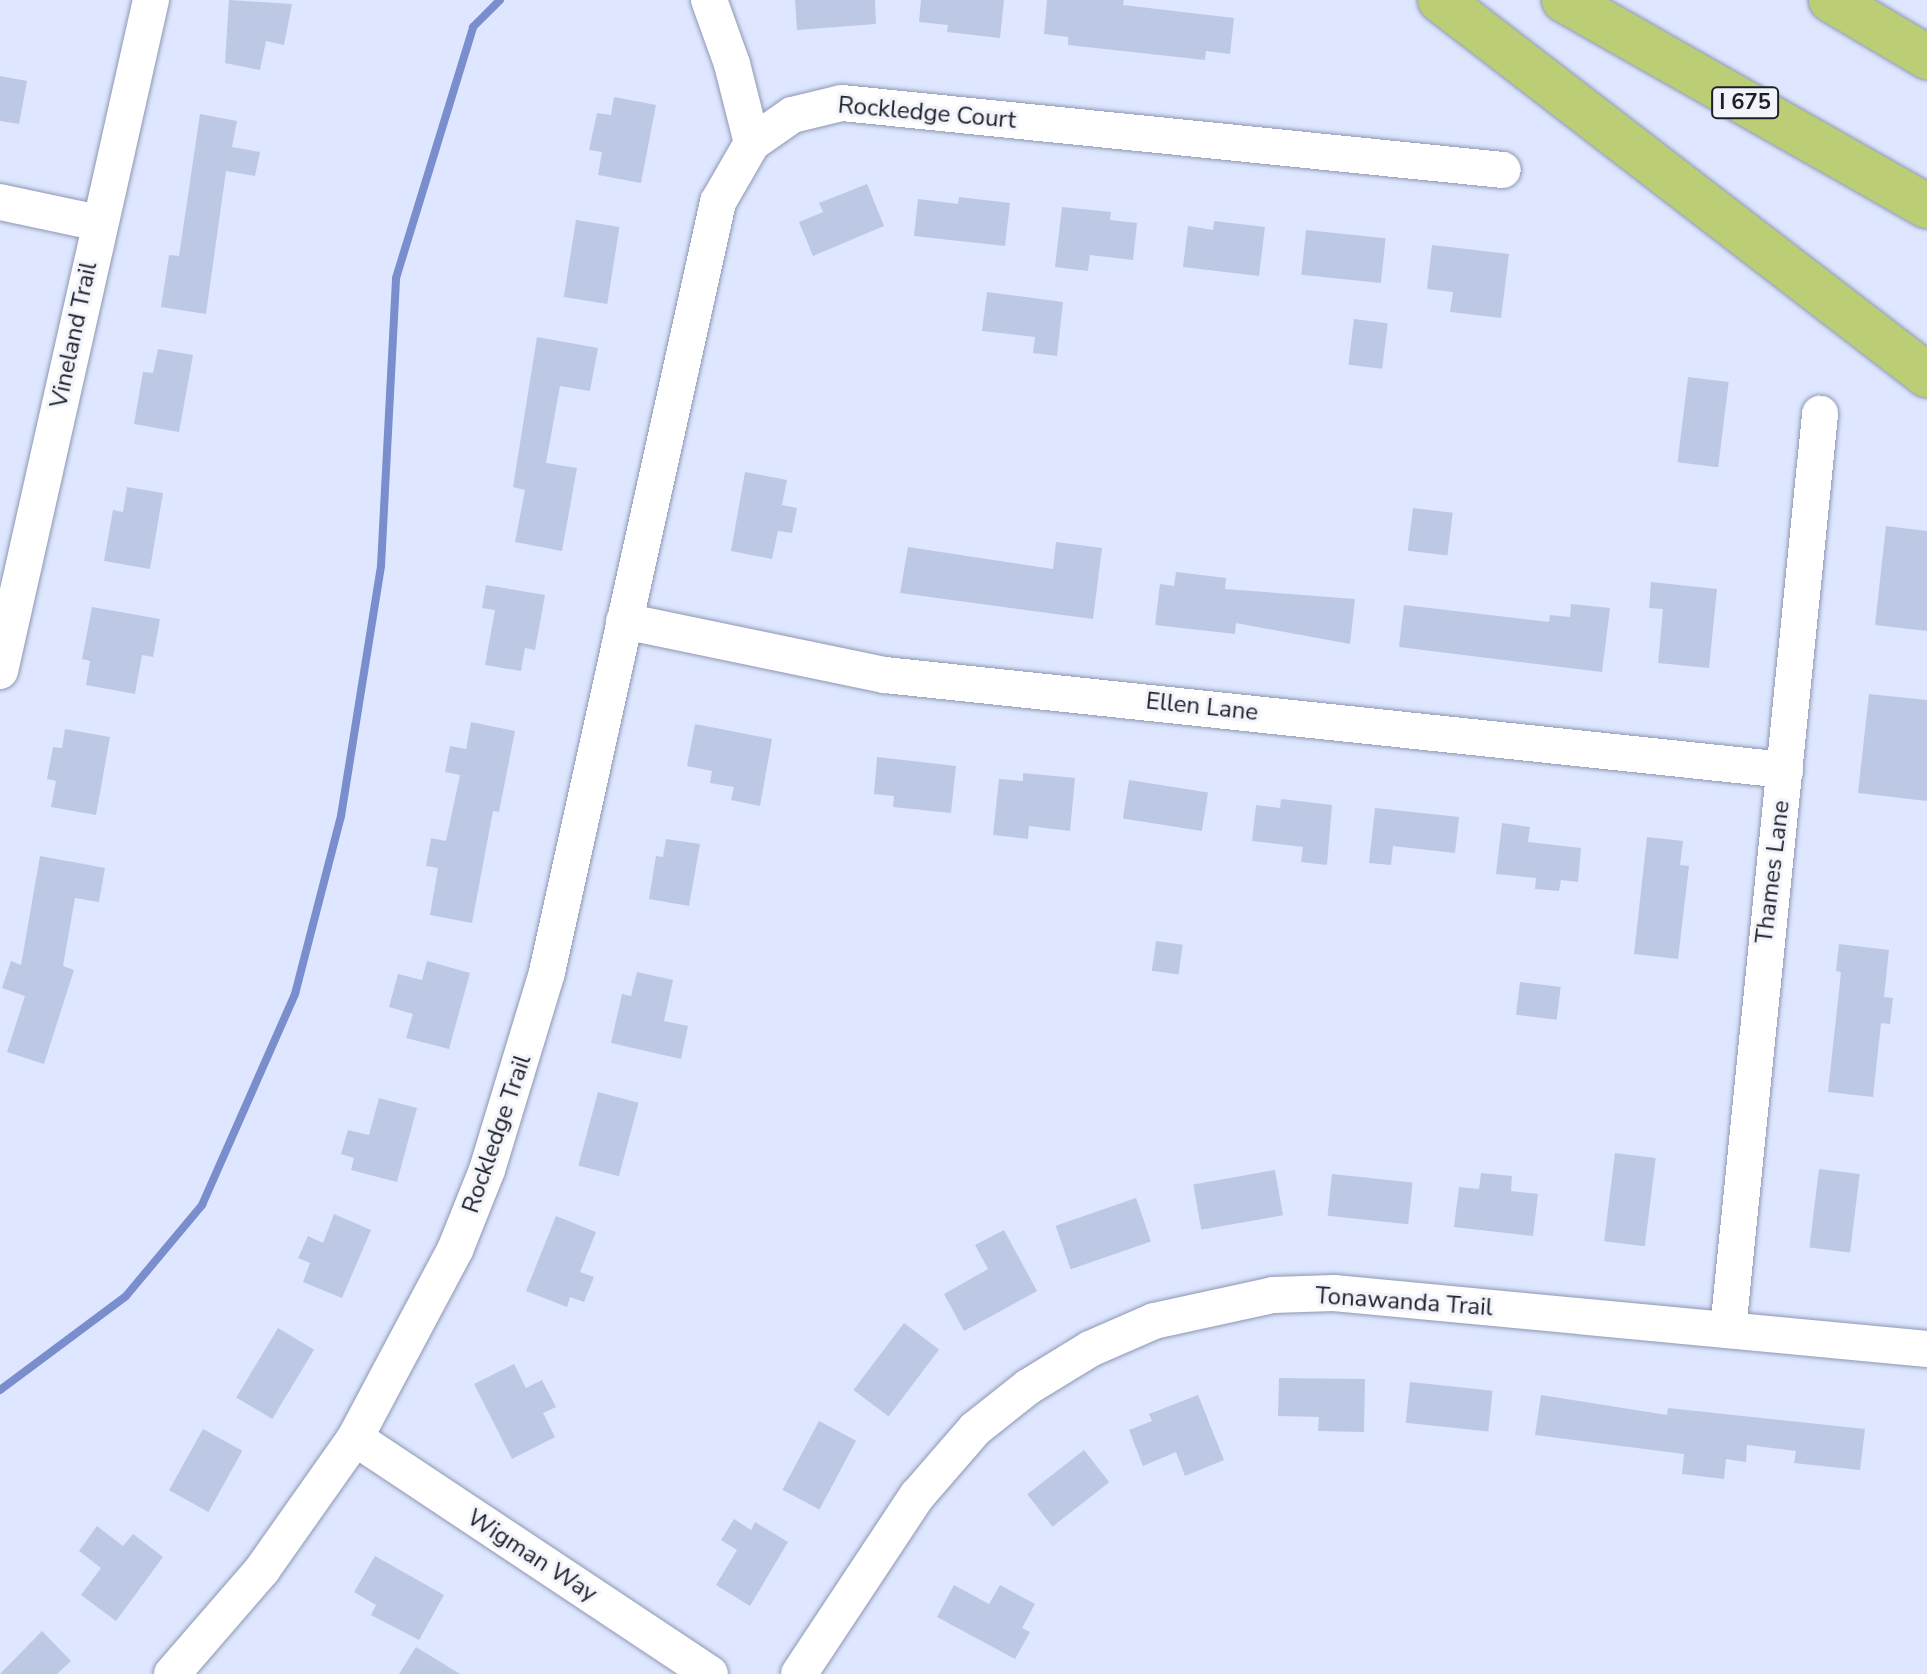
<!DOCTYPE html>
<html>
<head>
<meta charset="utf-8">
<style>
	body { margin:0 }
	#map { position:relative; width:1927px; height:1674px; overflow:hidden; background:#dee7ff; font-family:"Nunito Sans",sans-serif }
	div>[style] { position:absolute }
	.stream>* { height:8px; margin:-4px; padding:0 4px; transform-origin:4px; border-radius:4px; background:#7a8dcc }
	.building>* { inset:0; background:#bdc8e5; transform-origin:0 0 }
	.roads { filter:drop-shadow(0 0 2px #8e97b3) drop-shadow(0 0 2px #8e97b3) }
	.minor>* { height:36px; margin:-18px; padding:0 18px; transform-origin:18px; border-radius:18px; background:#fff }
	.highway>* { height:44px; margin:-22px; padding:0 22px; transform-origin:22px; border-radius:22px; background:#bcce75 }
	span { translate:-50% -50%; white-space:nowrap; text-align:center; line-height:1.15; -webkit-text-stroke:6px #f2f4fa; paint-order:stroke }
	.shield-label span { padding:2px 6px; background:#f2f4fa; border:2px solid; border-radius:6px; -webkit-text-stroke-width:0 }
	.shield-label { font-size:22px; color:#1c202b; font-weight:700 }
	.street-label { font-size:24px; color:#1c202b }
</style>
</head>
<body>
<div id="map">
	<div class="stream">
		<i style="left:0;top:1390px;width:157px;rotate:-36.7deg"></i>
		<i style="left:126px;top:1296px;width:119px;rotate:-50.1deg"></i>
		<i style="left:202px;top:1205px;width:231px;rotate:-66.2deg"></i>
		<i style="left:295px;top:994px;width:184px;rotate:-75.5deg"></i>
		<i style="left:341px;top:816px;width:253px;rotate:-80.9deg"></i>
		<i style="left:381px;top:566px;width:288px;rotate:-87deg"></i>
		<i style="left:396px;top:278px;width:263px;rotate:-72.9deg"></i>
		<i style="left:473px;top:27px;width:38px;rotate:-45deg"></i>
	</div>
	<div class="building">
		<i style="clip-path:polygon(229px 0,292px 4px,284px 45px,266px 41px,260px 70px,225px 63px)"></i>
		<i style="clip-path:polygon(795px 0,875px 0,876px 24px,797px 30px)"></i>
		<i style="clip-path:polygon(921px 0,1004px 0,1000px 38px,947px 32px,948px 25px,919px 22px)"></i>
		<i style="clip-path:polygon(1047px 0,1124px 0,1123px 5px,1234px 18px,1230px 54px,1206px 51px,1205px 60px,1068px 45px,1068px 37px,1044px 34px)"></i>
		<i style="clip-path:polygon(0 76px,27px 81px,19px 124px,0 121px)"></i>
		<i style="clip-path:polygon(614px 97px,656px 105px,641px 183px,598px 175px,602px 152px,589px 150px,597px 113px,611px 115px)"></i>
		<i style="clip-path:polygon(200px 114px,237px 121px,232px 147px,260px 152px,255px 176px,226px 171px,206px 314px,161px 307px,169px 255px,179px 256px)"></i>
		<i style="clip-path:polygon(867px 184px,884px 226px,813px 256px,799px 222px,823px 212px,819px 203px)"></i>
		<i style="clip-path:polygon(959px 197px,1010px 203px,1005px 246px,914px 236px,918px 199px,958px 204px)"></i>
		<i style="clip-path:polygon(1062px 207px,1111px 212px,1110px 220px,1137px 223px,1133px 260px,1090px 255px,1088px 271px,1055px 267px)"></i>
		<i style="left:576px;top:220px;width:44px;height:78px;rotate:9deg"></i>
		<i style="clip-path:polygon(1214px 221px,1265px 227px,1259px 276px,1183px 267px,1188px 226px,1213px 230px)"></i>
		<i style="left:1306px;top:230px;width:80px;height:45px;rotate:6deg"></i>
		<i style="clip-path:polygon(1432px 245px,1509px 254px,1501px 318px,1450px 312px,1453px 292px,1427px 289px)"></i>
		<i style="clip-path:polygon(987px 292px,1063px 302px,1057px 356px,1033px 353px,1035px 337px,982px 331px)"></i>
		<i style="left:1354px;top:319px;width:34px;height:46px;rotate:7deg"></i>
		<i style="clip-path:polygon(537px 337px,598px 348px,590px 391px,560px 386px,546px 463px,577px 468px,562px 551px,515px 542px,525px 490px,513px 487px)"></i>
		<i style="clip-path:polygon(158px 349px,193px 355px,179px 432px,134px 424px,143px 372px,153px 373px)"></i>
		<i style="left:1688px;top:377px;width:41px;height:86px;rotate:7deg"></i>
		<i style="clip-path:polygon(745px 472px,787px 480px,782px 505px,797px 508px,792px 533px,778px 531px,772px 559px,731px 551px)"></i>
		<i style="clip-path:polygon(127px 487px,163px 493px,150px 569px,104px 561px,113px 510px,123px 512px)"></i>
		<i style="left:1413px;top:508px;width:40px;height:43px;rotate:7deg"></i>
		<i style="clip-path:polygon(1886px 526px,1927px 531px,1927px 631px,1875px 625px)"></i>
		<i style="clip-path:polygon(1056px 542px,1102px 548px,1093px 619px,900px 593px,908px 547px,1053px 569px)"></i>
		<i style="clip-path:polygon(1176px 572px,1226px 578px,1225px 589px,1355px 599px,1350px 644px,1236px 623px,1235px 634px,1155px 625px,1160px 584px,1174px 586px)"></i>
		<i style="clip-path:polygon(1651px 582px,1717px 589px,1709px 668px,1658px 663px,1663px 609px,1649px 608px)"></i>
		<i style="clip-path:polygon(486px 585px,545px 595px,535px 650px,525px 648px,521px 671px,485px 665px,495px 610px,482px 608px)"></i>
		<i style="clip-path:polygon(1571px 604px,1610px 608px,1602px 672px,1399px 647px,1404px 605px,1549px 622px,1550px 615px,1570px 617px)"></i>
		<i style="clip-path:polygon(92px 607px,160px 619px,153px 657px,142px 655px,135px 694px,86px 685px,90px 661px,82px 659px)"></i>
		<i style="clip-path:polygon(1869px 694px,1927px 700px,1927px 801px,1858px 793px)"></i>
		<i style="clip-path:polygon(471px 722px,515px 731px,499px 812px,493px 811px,472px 923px,430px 915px,438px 868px,426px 866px,431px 838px,446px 841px,460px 775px,445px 772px,450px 746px,466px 749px)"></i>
		<i style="clip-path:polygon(695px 724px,772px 739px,760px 806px,731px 800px,734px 787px,710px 783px,712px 771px,687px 766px)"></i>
		<i style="clip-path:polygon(65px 729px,110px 737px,96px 815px,51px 807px,56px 781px,47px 779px,53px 747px,62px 748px)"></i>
		<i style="clip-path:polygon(877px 757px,956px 766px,951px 813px,893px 807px,894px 796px,874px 794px)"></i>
		<i style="clip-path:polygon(1023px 773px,1075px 778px,1070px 831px,1029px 826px,1028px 839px,993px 835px,999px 779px,1023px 781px)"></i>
		<i style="left:1129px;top:780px;width:80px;height:39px;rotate:9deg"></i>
		<i style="clip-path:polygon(1281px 799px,1332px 805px,1327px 865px,1301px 862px,1303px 847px,1252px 841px,1256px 805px,1280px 808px)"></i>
		<i style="clip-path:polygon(1375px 808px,1459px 817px,1455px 853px,1393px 846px,1391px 865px,1369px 863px)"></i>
		<i style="clip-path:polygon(1502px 823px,1530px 827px,1528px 842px,1581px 848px,1578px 882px,1561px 880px,1559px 891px,1535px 889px,1536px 878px,1496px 874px)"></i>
		<i style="clip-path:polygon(1647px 837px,1683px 841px,1680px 865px,1689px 866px,1678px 959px,1634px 954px)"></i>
		<i style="clip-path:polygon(666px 839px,700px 844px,689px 906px,649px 899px,656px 856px,663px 857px)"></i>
		<i style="clip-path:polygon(40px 856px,105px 868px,99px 902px,75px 898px,63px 966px,74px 970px,44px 1064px,7px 1052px,25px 996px,2px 988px,11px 961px,21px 965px)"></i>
		<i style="left:1156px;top:941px;width:27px;height:30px;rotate:8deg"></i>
		<i style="clip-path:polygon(1839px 944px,1889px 950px,1884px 997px,1893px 998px,1890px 1024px,1881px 1023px,1873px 1097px,1828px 1092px,1841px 972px,1836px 971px)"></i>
		<i style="clip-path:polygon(427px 961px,470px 973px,449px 1049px,406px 1038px,413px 1014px,389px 1007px,398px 974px,422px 980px)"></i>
		<i style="clip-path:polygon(637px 972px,673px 980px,664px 1021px,688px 1026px,681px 1059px,611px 1043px,622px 994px,631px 996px)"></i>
		<i style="left:1520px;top:982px;width:41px;height:33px;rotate:7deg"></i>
		<i style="left:598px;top:1092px;width:42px;height:76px;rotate:15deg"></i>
		<i style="clip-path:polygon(379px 1098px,417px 1108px,397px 1182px,351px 1170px,354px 1158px,341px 1154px,348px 1130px,369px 1135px)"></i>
		<i style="left:1615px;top:1153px;width:41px;height:89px;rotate:7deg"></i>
		<i style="left:1819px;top:1169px;width:41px;height:79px;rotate:7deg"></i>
		<i style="left:1275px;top:1170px;width:46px;height:83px;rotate:80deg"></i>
		<i style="clip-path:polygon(1481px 1173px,1512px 1176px,1511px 1191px,1538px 1194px,1533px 1236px,1454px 1227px,1459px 1187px,1479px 1189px)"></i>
		<i style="left:1332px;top:1174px;width:81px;height:42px;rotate:6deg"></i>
		<i style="left:1136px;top:1198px;width:46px;height:85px;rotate:71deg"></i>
		<i style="clip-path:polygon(334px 1214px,371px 1230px,342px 1298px,303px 1282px,310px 1263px,298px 1258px,308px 1236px,323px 1243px)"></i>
		<i style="clip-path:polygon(556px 1216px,596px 1232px,580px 1272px,594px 1277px,584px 1302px,570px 1297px,567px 1307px,526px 1291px)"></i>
		<i style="clip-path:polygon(1004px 1230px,1037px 1291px,964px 1331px,944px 1294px,988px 1269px,975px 1245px)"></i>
		<i style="left:904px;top:1323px;width:44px;height:84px;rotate:37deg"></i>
		<i style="left:278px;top:1328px;width:42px;height:81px;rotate:31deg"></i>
		<i style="clip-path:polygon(514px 1364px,526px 1388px,542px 1380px,556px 1407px,543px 1413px,555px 1437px,512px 1459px,474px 1384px)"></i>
		<i style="clip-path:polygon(1279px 1378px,1365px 1379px,1364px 1432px,1318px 1431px,1319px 1417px,1278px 1416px)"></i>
		<i style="left:1410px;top:1382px;width:83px;height:41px;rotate:6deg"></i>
		<i style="clip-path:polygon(1198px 1395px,1224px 1460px,1185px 1476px,1176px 1452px,1143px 1466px,1129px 1430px,1152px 1421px,1149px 1414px)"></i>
		<i style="clip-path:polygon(1541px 1395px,1667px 1415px,1668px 1408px,1865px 1429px,1860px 1470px,1794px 1463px,1796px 1451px,1747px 1445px,1746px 1462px,1726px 1459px,1724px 1479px,1682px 1474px,1684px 1454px,1535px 1435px)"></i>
		<i style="left:819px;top:1421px;width:42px;height:78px;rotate:28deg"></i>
		<i style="left:203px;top:1429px;width:45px;height:70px;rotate:29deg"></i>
		<i style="left:1084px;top:1450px;width:41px;height:72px;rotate:52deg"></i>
		<i style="clip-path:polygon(734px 1519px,751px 1530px,755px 1522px,788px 1542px,750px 1606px,716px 1585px,737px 1550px,721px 1540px)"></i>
		<i style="clip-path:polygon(97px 1526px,123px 1546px,133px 1534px,163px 1557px,116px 1621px,81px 1595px,101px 1568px,79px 1551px)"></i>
		<i style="clip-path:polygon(375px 1556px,444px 1595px,419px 1640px,371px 1615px,376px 1605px,354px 1592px)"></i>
		<i style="clip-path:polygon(954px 1585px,989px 1604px,1000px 1585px,1035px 1604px,1022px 1628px,1030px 1632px,1015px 1659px,937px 1617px)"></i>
		<i style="clip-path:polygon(42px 1631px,71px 1661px,57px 1674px,0 1674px)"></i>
		<i style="clip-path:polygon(416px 1647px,460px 1674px,399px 1674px)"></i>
	</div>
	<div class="roads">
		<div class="minor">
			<i style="left:709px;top:0;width:68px;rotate:70.2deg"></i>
			<i style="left:732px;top:64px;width:81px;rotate:75.8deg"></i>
			<i style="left:0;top:202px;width:101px;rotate:12deg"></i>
			<i style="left:624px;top:621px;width:267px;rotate:11.7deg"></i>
			<i style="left:885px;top:675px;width:905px;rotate:6.03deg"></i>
			<i style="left:0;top:671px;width:688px;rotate:-77.32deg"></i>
			<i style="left:1728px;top:1330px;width:921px;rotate:-84.26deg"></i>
			<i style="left:355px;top:1438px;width:426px;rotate:33.6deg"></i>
			<i style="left:172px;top:1674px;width:138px;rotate:-49.1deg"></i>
			<i style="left:262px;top:1570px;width:161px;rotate:-54.8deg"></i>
			<i style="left:355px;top:1438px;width:213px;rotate:-62deg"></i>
			<i style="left:455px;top:1250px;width:86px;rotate:-68.2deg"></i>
			<i style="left:487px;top:1170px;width:207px;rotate:-73.1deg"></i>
			<i style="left:547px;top:972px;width:789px;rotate:-77.48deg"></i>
			<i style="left:718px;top:202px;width:68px;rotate:-60deg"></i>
			<i style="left:752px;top:143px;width:49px;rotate:-35deg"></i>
			<i style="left:792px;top:115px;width:51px;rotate:-13.5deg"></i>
			<i style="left:842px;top:103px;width:664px;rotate:5.79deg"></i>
			<i style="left:799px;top:1674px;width:214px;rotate:-56.5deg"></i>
			<i style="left:917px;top:1496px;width:89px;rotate:-49.1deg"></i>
			<i style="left:975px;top:1429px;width:68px;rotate:-38.4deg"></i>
			<i style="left:1028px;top:1387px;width:73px;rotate:-31.5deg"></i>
			<i style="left:1090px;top:1349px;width:70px;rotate:-23.6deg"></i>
			<i style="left:1154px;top:1321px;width:122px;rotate:-12.3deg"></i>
			<i style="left:1273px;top:1295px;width:61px;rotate:-1.9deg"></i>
			<i style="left:1334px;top:1293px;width:596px;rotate:5.39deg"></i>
		</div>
		<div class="highway">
			<i style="left:1440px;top:0;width:615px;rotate:37.6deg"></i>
			<i style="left:1564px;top:0;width:417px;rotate:29.6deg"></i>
			<i style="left:1831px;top:0;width:112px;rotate:30.7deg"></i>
		</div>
	</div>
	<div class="shield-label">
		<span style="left:1745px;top:103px">I 675</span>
	</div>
	<div class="street-label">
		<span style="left:927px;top:113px;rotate:5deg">Rockledge Court</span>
		<span style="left:74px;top:335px;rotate:-78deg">Vineland Trail</span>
		<span style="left:1202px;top:707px;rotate:6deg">Ellen Lane</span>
		<span style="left:1773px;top:872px;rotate:-83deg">Thames Lane</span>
		<span style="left:497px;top:1134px;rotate:-71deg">Rockledge Trail</span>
		<span style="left:1404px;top:1302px;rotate:4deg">Tonawanda Trail</span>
		<span style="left:532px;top:1556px;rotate:33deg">Wigman Way</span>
	</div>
</div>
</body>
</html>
